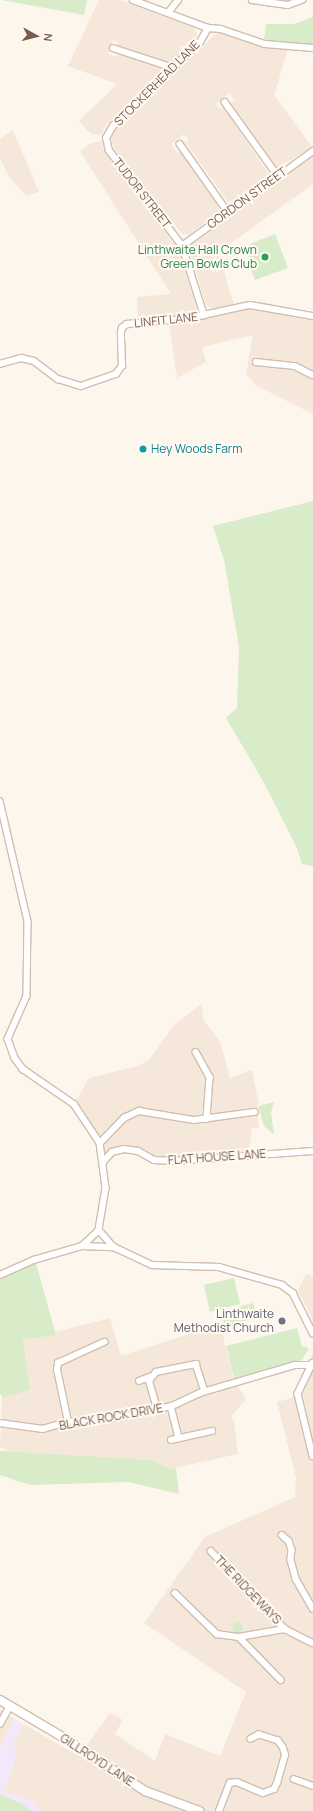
<!DOCTYPE html>
<html>
<head>
<meta charset="utf-8">
<style>
  body { margin:0 }
  #map { position:relative; width:313px; height:1811px; overflow:hidden; background:#fdf6ec; font-family:Manrope,sans-serif }
  div>[style] { position:absolute }
  .residential>* { inset:0; background:#f5e8da }
  .education>* { inset:0; background:#f3e8fa }
  .green>* { inset:0; background:#d8ecc9 }
  .round { border-radius:50% }
  .roads { filter:drop-shadow(1px 0 #d1beb0) drop-shadow(-1px 0 #d1beb0) drop-shadow(0 1px #d1beb0) drop-shadow(0 -1px #d1beb0) }
  .street>* { height:5.5px; margin:-2.75px; padding:0 2.75px; transform-origin:2.75px; border-radius:2.75px; background:#fff }
  .secondary>* { height:8px; margin:-4px; padding:0 4px; transform-origin:4px; border-radius:4px; background:#fff }
  .dots>* { width:11px; height:11px; translate:-50% -50%; box-sizing:border-box; border:2px solid #fffaf3; border-radius:50% }
  span { translate:-50% -50%; white-space:nowrap; text-align:center; line-height:1.15; -webkit-text-stroke:4px #fffaf3; paint-order:stroke }
  .street-label { font-size:12px; color:#7a5c4d }
  .leisure-label { font-size:12px; color:#27864d }
  .right { translate:-100% -50%; text-align:right }
  .culture-label { font-size:12px; color:#0d838f }
  .left { translate:0 -50%; text-align:left }
  .worship-label { font-size:12px; color:#5b616d }
  .north { position:absolute; left:16px; top:16px; width:40px; height:40px; -webkit-text-stroke:3px #fffaf3; paint-order:stroke; rotate:97deg; font-size:11px; font-weight:700; line-height:16px; text-align:center; color:#7a5c4d }
  .north::after { content:''; display:block; margin:auto; width:14px; height:18px; background:#7a5c4d; clip-path:polygon(50% 0,100% 100%,50% 72%,0 100%) }
</style>
</head>
<body>
<div id="map">
  <div class="residential">
    <div style="clip-path:polygon(99px 0,120px 0,194px 28px,197px 34px,196px 38px,172px 63px,118px 47px,118px 42px,113px 40px,108px 54px,117px 57px,119px 53px,165px 68px,107px 124px,101px 135px,91px 134px,79px 121px,117px 84px,68px 66px)"></div>
    <div style="clip-path:polygon(219px 31px,266px 46px,288px 50px,274px 95px,312px 147px,277px 168px,231px 103px,234px 100px,230px 93px,216px 104px,220px 109px,224px 108px,269px 175px,234px 201px,228px 202px,186px 143px,189px 140px,184px 134px,171px 144px,177px 153px,181px 151px,219px 208px,217px 213px,190px 234px,183px 235px,114px 149px,111px 137px,116px 129px)"></div>
    <div style="clip-path:polygon(13px 130px,39px 192px,27px 196px,11px 180px,0 159px,0 139px)"></div>
    <div style="clip-path:polygon(101px 141px,107px 156px,178px 249px,197px 309px,193px 315px,213px 310px,206px 305px,194px 265px,219px 254px,234px 306px,246px 302px,263px 302px,313px 313px,313px 414px,257px 386px,246px 374px,253px 335px,202px 347px,206px 362px,177px 378px,168px 317px,138px 320px,137px 297px,171px 294px,80px 151px,92px 143px)"></div>
    <div style="clip-path:polygon(313px 156px,313px 184px,210px 258px,193px 263px,190px 249px,193px 244px)"></div>
    <div style="clip-path:polygon(202px 1004px,203px 1020px,220px 1041px,230px 1078px,252px 1070px,259px 1104px,257px 1105px,259px 1128px,252px 1128px,249px 1152px,165px 1159px,153px 1156px,138px 1149px,116px 1147px,104px 1156px,75px 1102px,89px 1078px,138px 1066px,149px 1060px,175px 1024px)"></div>
    <div style="clip-path:polygon(306px 1274px,313px 1276px,313px 1320px,298px 1291px)"></div>
    <div style="clip-path:polygon(110px 1318px,121px 1356px,220px 1324px,233px 1377px,246px 1400px,231px 1416px,234px 1421px,238px 1454px,170px 1469px,151px 1460px,13px 1453px,0 1447px,2px 1398px,9px 1395px,28px 1374px,23px 1340px,55px 1335px,55px 1332px)"></div>
    <div style="clip-path:polygon(313px 1353px,313px 1811px,44px 1811px,5px 1792px,17px 1750px,12px 1747px,23px 1724px,79px 1756px,110px 1713px,123px 1720px,115px 1734px,155px 1761px,165px 1734px,220px 1756px,246px 1692px,144px 1623px,205px 1537px,295px 1497px,296px 1478px,277px 1402px,292px 1398px)"></div>
    <div style="clip-path:polygon(0 1709px,14px 1718px,0 1747px)"></div>
  </div>
  <div class="education">
    <div style="clip-path:polygon(14px 1718px,23px 1724px,12px 1747px,17px 1750px,5px 1792px,36px 1802px,35px 1807px,44px 1811px,0 1811px,0 1747px)"></div>
  </div>
  <div class="green">
    <div style="clip-path:polygon(1px 0,87px 0,84px 15px)"></div>
    <div style="clip-path:polygon(313px 17px,313px 45px,264px 42px,266px 24px,294px 24px)"></div>
    <div style="clip-path:polygon(275px 234px,288px 268px,255px 280px,243px 247px)"></div>
    <div style="clip-path:polygon(313px 501px,313px 866px,302px 864px,296px 846px,263px 781px,226px 718px,237px 708px,239px 647px,224px 560px,213px 526px)"></div>
    <div style="clip-path:polygon(274px 1102px,271px 1112px,274px 1135px,264px 1126px,258px 1106px)"></div>
    <div style="clip-path:polygon(36px 1263px,56px 1335px,23px 1340px,30px 1390px,2px 1398px,2px 1394px,0 1395px,0 1279px)"></div>
    <div style="clip-path:polygon(234px 1278px,240px 1304px,210px 1312px,204px 1285px)"></div>
    <div style="clip-path:polygon(253px 1303px,257px 1318px,225px 1327px,221px 1311px)"></div>
    <div style="clip-path:polygon(297px 1328px,302px 1346px,309px 1348px,302px 1360px,234px 1378px,226px 1346px)"></div>
    <div style="clip-path:polygon(0 1451px,151px 1460px,170px 1469px,176px 1468px,179px 1494px,128px 1482px,30px 1485px,0 1475px)"></div>
    <div class="round" style="left:231.5px;top:1621.5px;width:11px;height:11px"></div>
    <div style="clip-path:polygon(0 1794px,22px 1804px,31px 1811px,0 1811px)"></div>
  </div>
  <div class="roads">
    <div class="street">
      <div style="left:133px;top:0;width:80px;rotate:20.5deg"></div>
      <div style="left:208px;top:28px;width:13px;rotate:4deg"></div>
      <div style="left:221px;top:29px;width:46px;rotate:18.8deg"></div>
      <div style="left:265px;top:44px;width:48px;rotate:4.8deg"></div>
      <div style="left:252px;top:0;width:36px;rotate:8deg"></div>
      <div style="left:288px;top:5px;width:15px;rotate:-20deg"></div>
      <div style="left:168px;top:13px;width:16px;rotate:-52deg"></div>
      <div style="left:113px;top:48px;width:64px;rotate:18.2deg"></div>
      <div style="left:225px;top:102px;width:91px;rotate:54.4deg"></div>
      <div style="left:180px;top:144px;width:83px;rotate:54.8deg"></div>
      <div style="left:182px;top:246px;width:162px;rotate:-35.9deg"></div>
      <div style="left:204px;top:316px;width:73px;rotate:-107.4deg"></div>
      <div style="left:182px;top:246px;width:120px;rotate:-127.5deg"></div>
      <div style="left:109px;top:151px;width:13px;rotate:-103deg"></div>
      <div style="left:106px;top:138px;width:14px;rotate:-60deg"></div>
      <div style="left:113px;top:126px;width:121px;rotate:-44deg"></div>
      <div style="left:200px;top:42px;width:16px;rotate:-60deg"></div>
      <div style="left:256px;top:362px;width:39px;rotate:6deg"></div>
      <div style="left:295px;top:366px;width:20px;rotate:27deg"></div>
      <div style="left:0;top:364px;width:22px;rotate:-16deg"></div>
      <div style="left:21px;top:358px;width:13px;rotate:13deg"></div>
      <div style="left:34px;top:361px;width:30px;rotate:37deg"></div>
      <div style="left:58px;top:379px;width:24px;rotate:17deg"></div>
      <div style="left:81px;top:386px;width:37px;rotate:-19deg"></div>
      <div style="left:116px;top:374px;width:10px;rotate:-53deg"></div>
      <div style="left:122px;top:366px;width:33px;rotate:-92deg"></div>
      <div style="left:121px;top:333px;width:5px;rotate:-79deg"></div>
      <div style="left:122px;top:328px;width:6px;rotate:-39deg"></div>
      <div style="left:127px;top:324px;width:58px;rotate:-4.9deg"></div>
      <div style="left:185px;top:319px;width:66px;rotate:-12.2deg"></div>
      <div style="left:250px;top:305px;width:64px;rotate:9.9deg"></div>
      <div style="left:0;top:801px;width:123px;rotate:76.9deg"></div>
      <div style="left:28px;top:921px;width:75px;rotate:90.8deg"></div>
      <div style="left:27px;top:996px;width:47px;rotate:113.8deg"></div>
      <div style="left:8px;top:1039px;width:20px;rotate:70deg"></div>
      <div style="left:15px;top:1058px;width:14px;rotate:54deg"></div>
      <div style="left:23px;top:1069px;width:62px;rotate:34.5deg"></div>
      <div style="left:74px;top:1104px;width:47px;rotate:56.3deg"></div>
      <div style="left:100px;top:1143px;width:45px;rotate:82.4deg"></div>
      <div style="left:106px;top:1188px;width:43px;rotate:99.5deg"></div>
      <div style="left:196px;top:1052px;width:29px;rotate:61deg"></div>
      <div style="left:210px;top:1077px;width:42px;rotate:94.1deg"></div>
      <div style="left:100px;top:1143px;width:35px;rotate:-46deg"></div>
      <div style="left:124px;top:1118px;width:17px;rotate:-25deg"></div>
      <div style="left:139px;top:1111px;width:56px;rotate:9.3deg"></div>
      <div style="left:194px;top:1120px;width:61px;rotate:-7.6deg"></div>
      <div style="left:103px;top:1162px;width:13px;rotate:-48deg"></div>
      <div style="left:112px;top:1152px;width:12px;rotate:-14deg"></div>
      <div style="left:124px;top:1149px;width:14px;rotate:8deg"></div>
      <div style="left:138px;top:1151px;width:18px;rotate:29deg"></div>
      <div style="left:154px;top:1160px;width:20px;rotate:3deg"></div>
      <div style="left:174px;top:1161px;width:139px;rotate:-4.1deg"></div>
      <div style="left:82px;top:1246px;width:23px;rotate:-43deg"></div>
      <div style="left:99px;top:1230px;width:23px;rotate:49deg"></div>
      <div style="left:0;top:1275px;width:37px;rotate:-24deg"></div>
      <div style="left:34px;top:1260px;width:50px;rotate:-16.3deg"></div>
      <div style="left:82px;top:1246px;width:32px;rotate:2deg"></div>
      <div style="left:114px;top:1247px;width:42px;rotate:25.3deg"></div>
      <div style="left:152px;top:1265px;width:67px;rotate:1.7deg"></div>
      <div style="left:219px;top:1267px;width:66px;rotate:15.9deg"></div>
      <div style="left:282px;top:1285px;width:14px;rotate:36deg"></div>
      <div style="left:293px;top:1293px;width:45px;rotate:63.4deg"></div>
      <div style="left:313px;top:1363px;width:34px;rotate:116deg"></div>
      <div style="left:298px;top:1394px;width:64px;rotate:76.4deg"></div>
      <div style="left:139px;top:1381px;width:11px;rotate:-22deg"></div>
      <div style="left:171px;top:1406px;width:33px;rotate:76deg"></div>
      <div style="left:157px;top:1409px;width:29px;rotate:-106deg"></div>
      <div style="left:149px;top:1381px;width:11px;rotate:-52deg"></div>
      <div style="left:156px;top:1372px;width:41px;rotate:-11.3deg"></div>
      <div style="left:196px;top:1364px;width:28px;rotate:72deg"></div>
      <div style="left:68px;top:1422px;width:53px;rotate:-101.9deg"></div>
      <div style="left:57px;top:1370px;width:7px;rotate:-82deg"></div>
      <div style="left:58px;top:1363px;width:51px;rotate:-24.5deg"></div>
      <div style="left:0;top:1423px;width:43px;rotate:7.9deg"></div>
      <div style="left:43px;top:1429px;width:26px;rotate:-16deg"></div>
      <div style="left:68px;top:1422px;width:54px;rotate:-5.3deg"></div>
      <div style="left:122px;top:1417px;width:51px;rotate:-12.4deg"></div>
      <div style="left:172px;top:1406px;width:31px;rotate:-25deg"></div>
      <div style="left:200px;top:1393px;width:99px;rotate:-16.4deg"></div>
      <div style="left:295px;top:1365px;width:17px"></div>
      <div style="left:171px;top:1440px;width:42px;rotate:-12.4deg"></div>
      <div style="left:282px;top:1535px;width:9px;rotate:41deg"></div>
      <div style="left:289px;top:1541px;width:9px;rotate:72deg"></div>
      <div style="left:292px;top:1550px;width:10px;rotate:96deg"></div>
      <div style="left:291px;top:1560px;width:20px;rotate:75deg"></div>
      <div style="left:296px;top:1579px;width:34px;rotate:60deg"></div>
      <div style="left:211px;top:1551px;width:108px;rotate:46.5deg"></div>
      <div style="left:285px;top:1629px;width:31px;rotate:27deg"></div>
      <div style="left:175px;top:1593px;width:59px;rotate:44.3deg"></div>
      <div style="left:217px;top:1634px;width:22px;rotate:8deg"></div>
      <div style="left:239px;top:1637px;width:47px;rotate:-9.9deg"></div>
      <div style="left:239px;top:1637px;width:60px;rotate:45.7deg"></div>
      <div style="left:0;top:1724px;width:21px;rotate:-61deg"></div>
      <div style="left:294px;top:1779px;width:20px;rotate:20deg"></div>
      <div style="left:219px;top:1811px;width:30px;rotate:-69deg"></div>
      <div style="left:230px;top:1783px;width:7px;rotate:-8deg"></div>
      <div style="left:237px;top:1782px;width:28px;rotate:23deg"></div>
      <div style="left:263px;top:1793px;width:12px;rotate:-20deg"></div>
      <div style="left:274px;top:1789px;width:7px;rotate:-63deg"></div>
      <div style="left:277px;top:1783px;width:29px;rotate:-74deg"></div>
      <div style="left:285px;top:1755px;width:7px;rotate:-106deg"></div>
      <div style="left:283px;top:1748px;width:9px;rotate:-126deg"></div>
      <div style="left:278px;top:1741px;width:20px;rotate:-162deg"></div>
      <div style="left:259px;top:1735px;width:9px;rotate:153deg"></div>
    </div>
    <div class="secondary">
      <div style="left:0;top:1700px;width:82px;rotate:30.6deg"></div>
      <div style="left:71px;top:1742px;width:89px;rotate:33.5deg"></div>
      <div style="left:145px;top:1791px;width:58px;rotate:20.3deg"></div>
    </div>
  </div>
  <div class="dots">
    <div style="left:265px;top:257px;background:#2e9e5b"></div>
    <div style="left:143px;top:449px;background:#0f9aa8"></div>
    <div style="left:282px;top:1321px;background:#6b7280"></div>
  </div>
  <div class="street-label">
    <span style="left:157px;top:83px;rotate:-45deg">STOCKERHEAD LANE</span>
    <span style="left:142px;top:193px;rotate:52deg">TUDOR STREET</span>
    <span style="left:247px;top:198px;rotate:-36deg">GORDON STREET</span>
    <span style="left:166px;top:320px;rotate:-6deg">LINFIT LANE</span>
    <span style="left:217px;top:1157px;rotate:-4deg">FLAT HOUSE LANE</span>
    <span style="left:111px;top:1417px;rotate:-10deg">BLACK ROCK DRIVE</span>
    <span style="left:248px;top:1590px;rotate:46deg">THE RIDGEWAYS</span>
    <span style="left:97px;top:1760px;rotate:33deg">GILLROYD LANE</span>
  </div>
  <div class="leisure-label">
    <span class="right" style="left:257px;top:257px">Linthwaite Hall Crown<br>Green Bowls Club</span>
  </div>
  <div class="culture-label">
    <span class="left" style="left:151px;top:449px">Hey Woods Farm</span>
  </div>
  <div class="worship-label">
    <span class="right" style="left:274px;top:1321px">Linthwaite<br>Methodist Church</span>
  </div>
  <div class="north">N</div>
</div>
</body>
</html>
